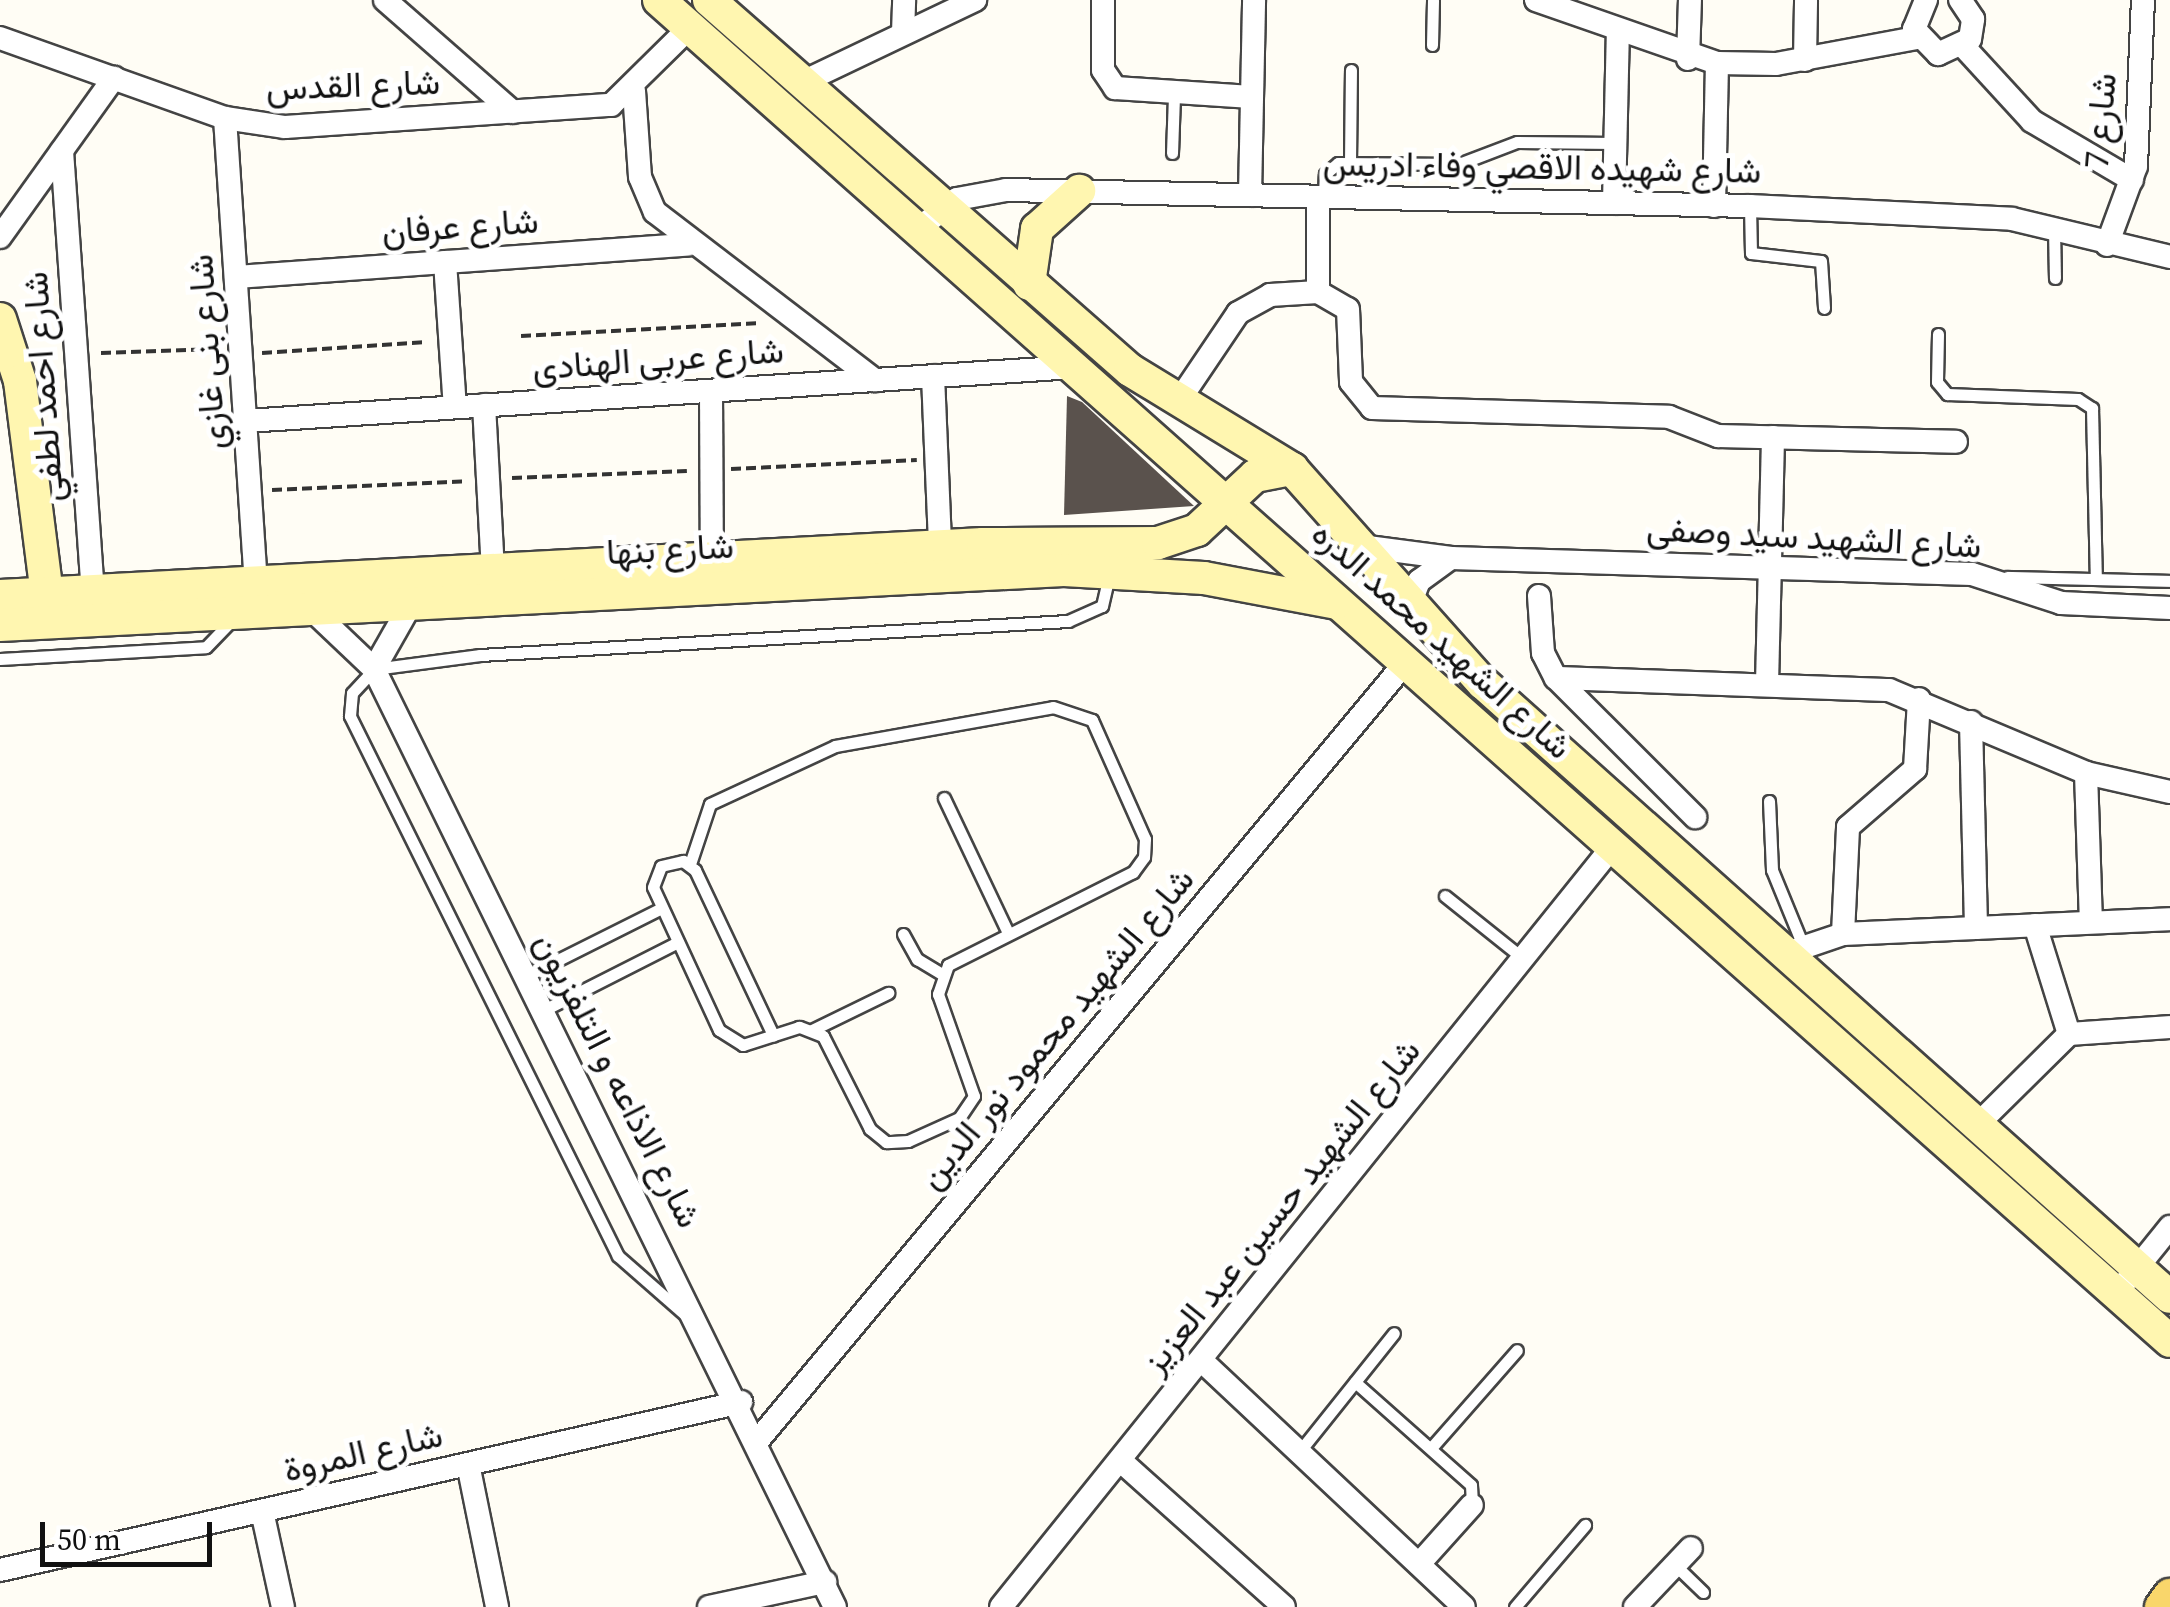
<!DOCTYPE html>
<html>
<head>
<meta charset="utf-8">
<style>
  body { margin:0 }
  #map { position:relative; width:2170px; height:1607px; overflow:hidden; background:#fffdf5; font-family:"Source Serif 4",Vazirmatn,serif }
  div>[style] { position:absolute }
  .building>* { inset:0; background:#5a524d }
  .path>* { height:4px; margin-top:-2px; transform-origin:0; background:repeating-linear-gradient(90deg,#333 0 10px,transparent 0 15px) }
  .roads { filter:drop-shadow(2px 0 #444) drop-shadow(-2px 0 #444) drop-shadow(0 2px #444) drop-shadow(0 -2px #444) }
  .lane>* { height:11px; margin:-5.5px; padding:0 5.5px; transform-origin:5.5px; border-radius:5.5px; background:#fff }
  .street>* { height:22px; margin:-11px; padding:0 11px; transform-origin:11px; border-radius:11px; background:#fff }
  .secondary>* { height:32px; margin:-16px; padding:0 16px; transform-origin:16px; border-radius:16px; background:#fff6b0 }
  .primary>* { height:35px; margin:-17.5px; padding:0 17.5px; transform-origin:17.5px; border-radius:17.5px; background:#f9d66b }
  span { translate:-50% -50%; white-space:nowrap; text-align:center; line-height:1.15; -webkit-text-stroke:10px #fff; paint-order:stroke }
  .street-label { font-size:35px; color:#111 }
  .scale { position:absolute; left:40px; top:1522px; width:172px; height:45px; box-sizing:border-box; border:5px solid #111; border-top:0; padding-left:12px; font-size:30px; line-height:35px; white-space:nowrap; color:#111; -webkit-text-stroke:8px #fff; paint-order:stroke }
</style>
</head>
<body>
<div id="map">
  <div class="building">
    <div style="clip-path:polygon(1067px 396px,1082px 402px,1194px 506px,1064px 515px)"></div>
  </div>
  <div class="path">
    <div style="left:521px;top:336px;width:240px;rotate:-3.1deg"></div>
    <div style="left:101px;top:353px;width:115px;rotate:-2deg"></div>
    <div style="left:262px;top:353px;width:165px;rotate:-3.8deg"></div>
    <div style="left:731px;top:469px;width:186px;rotate:-2.8deg"></div>
    <div style="left:512px;top:478px;width:175px;rotate:-2.3deg"></div>
    <div style="left:272px;top:490px;width:195px;rotate:-2.6deg"></div>
  </div>
  <div class="roads">
    <div class="lane">
      <div style="left:1432px;top:45px;width:45px;rotate:-88.7deg"></div>
      <div style="left:1172px;top:153px;width:57px;rotate:-88deg"></div>
      <div style="left:1350px;top:163px;width:93px;rotate:-89.4deg"></div>
      <div style="left:1324px;top:197px;width:23px;rotate:-88deg"></div>
      <div style="left:1325px;top:174px;width:17px;rotate:-40deg"></div>
      <div style="left:1338px;top:163px;width:121px;rotate:0.5deg"></div>
      <div style="left:1459px;top:164px;width:62px;rotate:-20.8deg"></div>
      <div style="left:1517px;top:142px;width:98px;rotate:0.6deg"></div>
      <div style="left:1750px;top:206px;width:47px;rotate:88.8deg"></div>
      <div style="left:1751px;top:253px;width:70px;rotate:6.5deg"></div>
      <div style="left:1821px;top:261px;width:47px;rotate:86.3deg"></div>
      <div style="left:2054px;top:228px;width:50px;rotate:88.9deg"></div>
      <div style="left:1938px;top:334px;width:48px;rotate:91.2deg"></div>
      <div style="left:1937px;top:382px;width:16px;rotate:50deg"></div>
      <div style="left:1947px;top:394px;width:131px;rotate:2.2deg"></div>
      <div style="left:2078px;top:399px;width:17px;rotate:33deg"></div>
      <div style="left:2092px;top:408px;width:171px;rotate:88.7deg"></div>
      <div style="left:2007px;top:577px;width:163px;rotate:1.4deg"></div>
      <div style="left:0;top:659px;width:206px;rotate:-3.3deg"></div>
      <div style="left:206px;top:647px;width:42px;rotate:-46deg"></div>
      <div style="left:944px;top:798px;width:149px;rotate:64.6deg"></div>
      <div style="left:1769px;top:801px;width:69px;rotate:87.5deg"></div>
      <div style="left:1772px;top:870px;width:79px;rotate:67.7deg"></div>
      <div style="left:690px;top:864px;width:63px;rotate:-71.6deg"></div>
      <div style="left:710px;top:804px;width:138px;rotate:-24.9deg"></div>
      <div style="left:835px;top:746px;width:221px;rotate:-10.1deg"></div>
      <div style="left:1053px;top:707px;width:41px;rotate:18.4deg"></div>
      <div style="left:1092px;top:720px;width:130px;rotate:66deg"></div>
      <div style="left:1145px;top:839px;width:18px;rotate:93deg"></div>
      <div style="left:1144px;top:857px;width:19px;rotate:126deg"></div>
      <div style="left:1133px;top:872px;width:207px;rotate:153.3deg"></div>
      <div style="left:948px;top:965px;width:31px;rotate:109deg"></div>
      <div style="left:938px;top:994px;width:108px;rotate:70.6deg"></div>
      <div style="left:974px;top:1096px;width:27px;rotate:124deg"></div>
      <div style="left:959px;top:1118px;width:56px;rotate:155.7deg"></div>
      <div style="left:908px;top:1141px;width:22px;rotate:177deg"></div>
      <div style="left:886px;top:1142px;width:21px;rotate:-141deg"></div>
      <div style="left:870px;top:1129px;width:104px;rotate:-116.8deg"></div>
      <div style="left:823px;top:1036px;width:26px;rotate:-159deg"></div>
      <div style="left:799px;top:1027px;width:59px;rotate:162.2deg"></div>
      <div style="left:743px;top:1045px;width:28px;rotate:-148deg"></div>
      <div style="left:719px;top:1030px;width:157px;rotate:-114.8deg"></div>
      <div style="left:653px;top:887px;width:22px;rotate:-69deg"></div>
      <div style="left:661px;top:866px;width:23px;rotate:-13deg"></div>
      <div style="left:683px;top:861px;width:15px;rotate:37deg"></div>
      <div style="left:695px;top:870px;width:183px;rotate:64.7deg"></div>
      <div style="left:1445px;top:896px;width:101px;rotate:38.6deg"></div>
      <div style="left:903px;top:934px;width:29px;rotate:61deg"></div>
      <div style="left:917px;top:959px;width:29px;rotate:31deg"></div>
      <div style="left:526px;top:976px;width:152px;rotate:-26.6deg"></div>
      <div style="left:544px;top:1010px;width:150px;rotate:-26.9deg"></div>
      <div style="left:812px;top:1030px;width:85px;rotate:-26deg"></div>
      <div style="left:690px;top:1319px;width:96px;rotate:-138.8deg"></div>
      <div style="left:618px;top:1256px;width:603px;rotate:-116.4deg"></div>
      <div style="left:350px;top:716px;width:23px;rotate:-85deg"></div>
      <div style="left:352px;top:693px;width:33px;rotate:-47deg"></div>
      <div style="left:374px;top:669px;width:107px;rotate:-7.5deg"></div>
      <div style="left:480px;top:655px;width:589px;rotate:-3.31deg"></div>
      <div style="left:1068px;top:621px;width:37px;rotate:-24deg"></div>
      <div style="left:1102px;top:606px;width:32px;rotate:-77deg"></div>
      <div style="left:1355px;top:1382px;width:155px;rotate:41.6deg"></div>
      <div style="left:1471px;top:1485px;width:20px;rotate:87deg"></div>
      <div style="left:1431px;top:1448px;width:130px;rotate:-48.7deg"></div>
      <div style="left:1299px;top:1452px;width:152px;rotate:-51.4deg"></div>
      <div style="left:1675px;top:1565px;width:39px;rotate:44deg"></div>
      <div style="left:1515px;top:1607px;width:108px;rotate:-49.5deg"></div>
    </div>
    <div class="street">
      <div style="left:385px;top:0;width:170px;rotate:41.2deg"></div>
      <div style="left:1103px;top:0;width:70px;rotate:90deg"></div>
      <div style="left:1103px;top:70px;width:22px;rotate:56deg"></div>
      <div style="left:1115px;top:88px;width:137px;rotate:3.8deg"></div>
      <div style="left:1536px;top:0;width:192px;rotate:19.2deg"></div>
      <div style="left:1717px;top:63px;width:59px;rotate:1deg"></div>
      <div style="left:1776px;top:64px;width:142px;rotate:-10.5deg"></div>
      <div style="left:1926px;top:0;width:31px;rotate:112deg"></div>
      <div style="left:1914px;top:29px;width:35px;rotate:46deg"></div>
      <div style="left:1938px;top:54px;width:35px;rotate:-25deg"></div>
      <div style="left:1970px;top:39px;width:20px;rotate:-81deg"></div>
      <div style="left:1973px;top:19px;width:23px;rotate:-124deg"></div>
      <div style="left:903px;top:33px;width:33px;rotate:-88deg"></div>
      <div style="left:0;top:38px;width:239px;rotate:19.6deg"></div>
      <div style="left:225px;top:118px;width:61px;rotate:8.5deg"></div>
      <div style="left:285px;top:127px;width:327px;rotate:-3.9deg"></div>
      <div style="left:611px;top:105px;width:111px;rotate:-44.6deg"></div>
      <div style="left:1964px;top:47px;width:100px;rotate:47.4deg"></div>
      <div style="left:2032px;top:121px;width:116px;rotate:30.5deg"></div>
      <div style="left:1688px;top:59px;width:59px;rotate:-88.1deg"></div>
      <div style="left:1805px;top:60px;width:60px;rotate:-89deg"></div>
      <div style="left:803px;top:82px;width:191px;rotate:-25.5deg"></div>
      <div style="left:634px;top:91px;width:86px;rotate:86deg"></div>
      <div style="left:640px;top:177px;width:38px;rotate:67deg"></div>
      <div style="left:655px;top:212px;width:277px;rotate:37.4deg"></div>
      <div style="left:225px;top:118px;width:465px;rotate:86.2deg"></div>
      <div style="left:62px;top:151px;width:456px;rotate:86deg"></div>
      <div style="left:1250px;top:195px;width:195px;rotate:-88.8deg"></div>
      <div style="left:1318px;top:197px;width:95px;rotate:90deg"></div>
      <div style="left:1614px;top:203px;width:172px;rotate:-88.7deg"></div>
      <div style="left:1714px;top:206px;width:143px;rotate:-88.8deg"></div>
      <div style="left:919px;top:228px;width:48px;rotate:-37.3deg"></div>
      <div style="left:957px;top:199px;width:50px;rotate:-10.4deg"></div>
      <div style="left:1006px;top:190px;width:744px;rotate:1.23deg"></div>
      <div style="left:1750px;top:206px;width:262px;rotate:2.8deg"></div>
      <div style="left:2012px;top:219px;width:163px;rotate:13.5deg"></div>
      <div style="left:0;top:237px;width:196px;rotate:-54.4deg"></div>
      <div style="left:2107px;top:245px;width:84px;rotate:-69.8deg"></div>
      <div style="left:2136px;top:166px;width:166px;rotate:-87.6deg"></div>
      <div style="left:445px;top:262px;width:145px;rotate:86.1deg"></div>
      <div style="left:237px;top:277px;width:452px;rotate:-4.1deg"></div>
      <div style="left:933px;top:376px;width:170px;rotate:87.6deg"></div>
      <div style="left:711px;top:391px;width:167px;rotate:89.7deg"></div>
      <div style="left:1178px;top:402px;width:107px;rotate:-56deg"></div>
      <div style="left:1238px;top:313px;width:37px;rotate:-29deg"></div>
      <div style="left:1270px;top:295px;width:48px;rotate:-3.6deg"></div>
      <div style="left:1318px;top:292px;width:34px;rotate:30deg"></div>
      <div style="left:1348px;top:309px;width:73px;rotate:87.6deg"></div>
      <div style="left:1351px;top:382px;width:33px;rotate:51deg"></div>
      <div style="left:1372px;top:408px;width:297px;rotate:1.7deg"></div>
      <div style="left:1669px;top:417px;width:53px;rotate:21.2deg"></div>
      <div style="left:1718px;top:436px;width:238px;rotate:1.4deg"></div>
      <div style="left:484px;top:405px;width:164px;rotate:86.9deg"></div>
      <div style="left:246px;top:421px;width:830px;rotate:-3.73deg"></div>
      <div style="left:1360px;top:546px;width:92px;rotate:7.5deg"></div>
      <div style="left:1451px;top:558px;width:521px;rotate:1.76deg"></div>
      <div style="left:1972px;top:574px;width:94px;rotate:18deg"></div>
      <div style="left:2061px;top:603px;width:109px;rotate:2.6deg"></div>
      <div style="left:1539px;top:596px;width:57px;rotate:86deg"></div>
      <div style="left:1543px;top:653px;width:28px;rotate:63deg"></div>
      <div style="left:1556px;top:678px;width:197px;rotate:45deg"></div>
      <div style="left:309px;top:607px;width:90px;rotate:43.6deg"></div>
      <div style="left:374px;top:669px;width:1045px;rotate:63.83deg"></div>
      <div style="left:1409px;top:607px;width:28px;rotate:-69deg"></div>
      <div style="left:1419px;top:581px;width:39px;rotate:-36deg"></div>
      <div style="left:374px;top:669px;width:77px;rotate:-60.4deg"></div>
      <div style="left:1556px;top:678px;width:333px;rotate:2.1deg"></div>
      <div style="left:1889px;top:690px;width:214px;rotate:22.8deg"></div>
      <div style="left:2086px;top:773px;width:86px;rotate:12.7deg"></div>
      <div style="left:1767px;top:684px;width:247px;rotate:-88.6deg"></div>
      <div style="left:1971px;top:722px;width:206px;rotate:88.6deg"></div>
      <div style="left:2086px;top:773px;width:149px;rotate:88.1deg"></div>
      <div style="left:2035px;top:925px;width:114px;rotate:72.7deg"></div>
      <div style="left:1843px;top:934px;width:107px;rotate:-87.3deg"></div>
      <div style="left:1848px;top:827px;width:89px;rotate:-40.9deg"></div>
      <div style="left:1915px;top:769px;width:70px;rotate:-86.7deg"></div>
      <div style="left:1784px;top:954px;width:62px;rotate:-18.7deg"></div>
      <div style="left:1843px;top:934px;width:327px;rotate:-2.6deg"></div>
      <div style="left:1976px;top:1126px;width:131px;rotate:-44.7deg"></div>
      <div style="left:2069px;top:1034px;width:101px;rotate:-4deg"></div>
      <div style="left:2128px;top:1279px;width:67px;rotate:-51.1deg"></div>
      <div style="left:1202px;top:1361px;width:359px;rotate:43.2deg"></div>
      <div style="left:759px;top:1439px;width:1011px;rotate:-50.22deg"></div>
      <div style="left:1122px;top:1462px;width:217px;rotate:41.8deg"></div>
      <div style="left:468px;top:1464px;width:146px;rotate:78.5deg"></div>
      <div style="left:262px;top:1511px;width:98px;rotate:77.7deg"></div>
      <div style="left:1419px;top:1564px;width:79px;rotate:-48.1deg"></div>
      <div style="left:0;top:1570px;width:760px;rotate:-12.77deg"></div>
      <div style="left:709px;top:1607px;width:119px;rotate:-12.2deg"></div>
      <div style="left:1001px;top:1607px;width:977px;rotate:-51.19deg"></div>
      <div style="left:1635px;top:1607px;width:81px;rotate:-46.5deg"></div>
    </div>
    <div class="secondary">
      <div style="left:659px;top:0;width:2020px;rotate:41.59deg"></div>
      <div style="left:709px;top:0;width:560px;rotate:41.31deg"></div>
      <div style="left:1130px;top:370px;width:190px;rotate:31.4deg"></div>
      <div style="left:1292px;top:469px;width:287px;rotate:48.3deg"></div>
      <div style="left:1483px;top:683px;width:921px;rotate:41.79deg"></div>
      <div style="left:1029px;top:284px;width:56px;rotate:-81.7deg"></div>
      <div style="left:1037px;top:229px;width:57px;rotate:-42.1deg"></div>
      <div style="left:0;top:319px;width:65px;rotate:72.1deg"></div>
      <div style="left:20px;top:381px;width:233px;rotate:82.8deg"></div>
      <div style="left:0;top:596px;width:984px;rotate:-3.03deg"></div>
      <div style="left:983px;top:544px;width:175px;rotate:-0.3deg"></div>
      <div style="left:1158px;top:543px;width:41px;rotate:-18.4deg"></div>
      <div style="left:1197px;top:530px;width:79px;rotate:-43deg"></div>
      <div style="left:1255px;top:476px;width:38px;rotate:-11deg"></div>
      <div style="left:0;top:625px;width:1065px;rotate:-2.96deg"></div>
      <div style="left:1064px;top:570px;width:140px;rotate:3.3deg"></div>
      <div style="left:1204px;top:578px;width:134px;rotate:10.7deg"></div>
    </div>
    <div class="primary">
      <div style="left:2162px;top:1607px;width:14px;rotate:-54deg"></div>
    </div>
  </div>
  <div class="street-label">
    <span style="left:353px;top:85px;rotate:-2deg">شارع القدس</span>
    <span style="left:2100px;top:121px;rotate:-85deg">شارع 7</span>
    <span style="left:1542px;top:167px;rotate:1deg">شارع شهيده الاقصي وفاء ادريس</span>
    <span style="left:460px;top:226px;rotate:-4deg">شارع عرفان</span>
    <span style="left:207px;top:352px;rotate:-94deg">شارع بنى غازي</span>
    <span style="left:658px;top:359px;rotate:-4deg">شارع عربى الهنادى</span>
    <span style="left:43px;top:387px;rotate:-94deg">شارع احمد لطفي</span>
    <span style="left:1814px;top:537px;rotate:3deg">شارع الشهيد سيد وصفى</span>
    <span style="left:670px;top:549px;rotate:-3deg">شارع بنها</span>
    <span style="left:1442px;top:640px;rotate:42deg">شارع الشهيد محمد الدره</span>
    <span style="left:1056px;top:1028px;rotate:-50deg">شارع الشهيد محمود نور الدين</span>
    <span style="left:618px;top:1080px;rotate:63deg">شارع الاذاعه و التلفزيون</span>
    <span style="left:1281px;top:1206px;rotate:-51deg">شارع الشهيد حسين عبد العزيز</span>
    <span style="left:363px;top:1452px;rotate:-13deg">شارع المروة</span>
  </div>
  <div class="scale">50 m</div>
</div>
</body>
</html>
